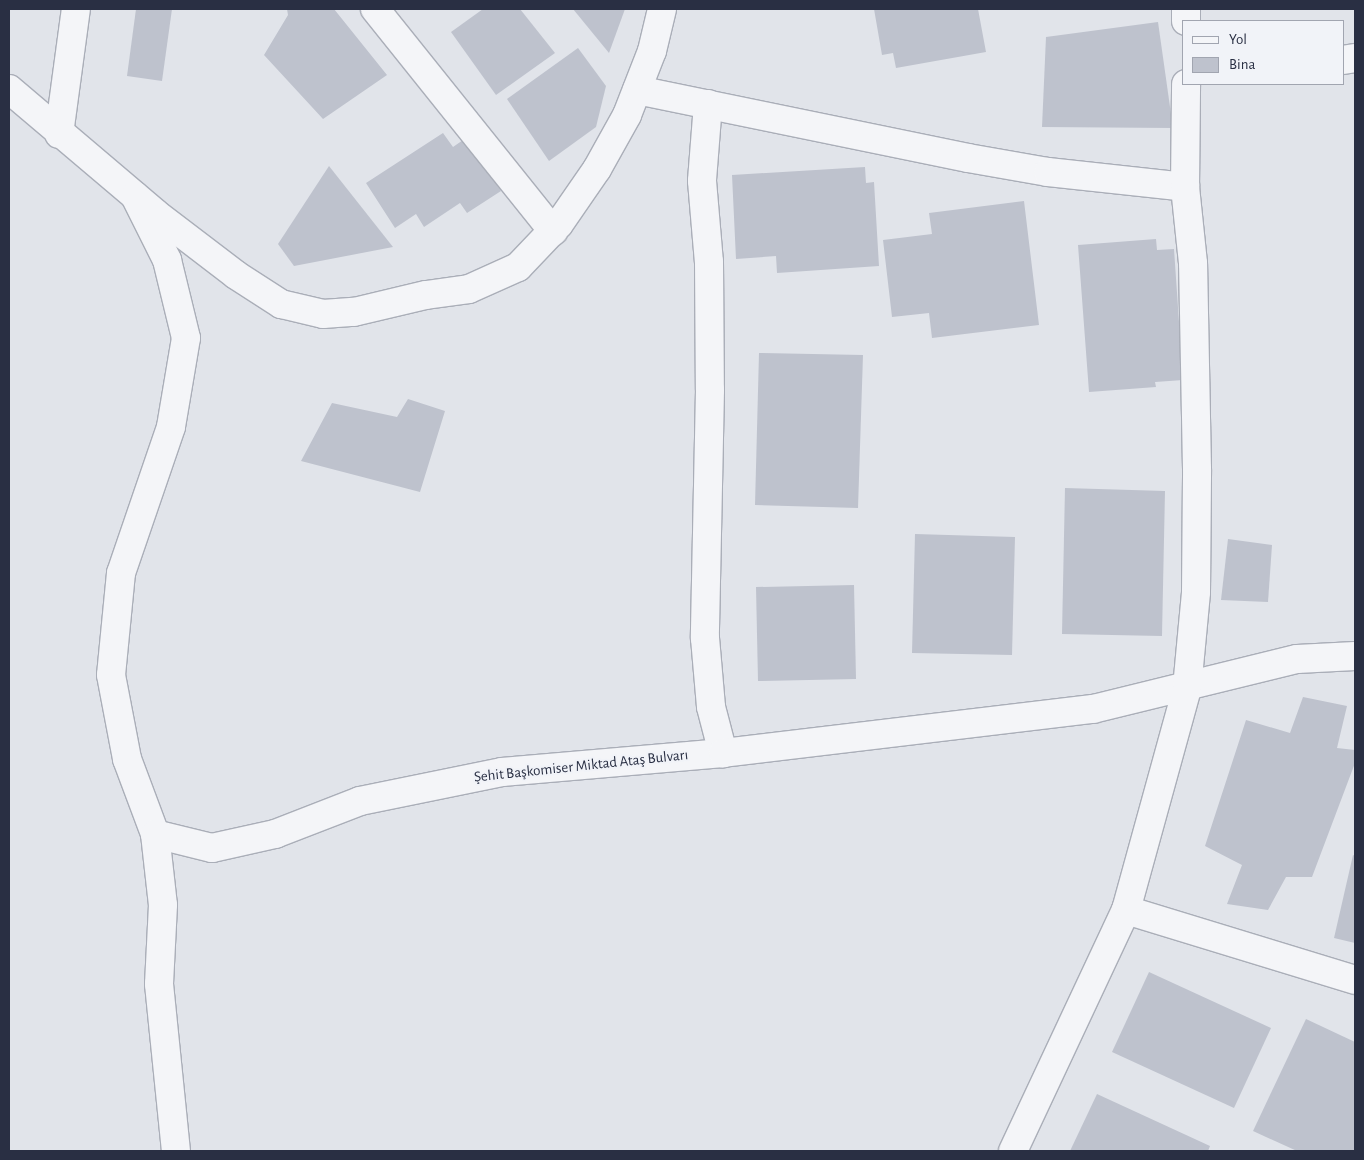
<!DOCTYPE html>
<html>
<head>
<meta charset="utf-8">
<style>
  body { margin:0 }
  #map { position:relative; width:1364px; height:1160px; overflow:hidden; background:#e1e4ea; font-family:"Alegreya Sans",sans-serif }
  div>[style] { position:absolute }
  .building>* { inset:0; background:#bec2cd }
  .roads { filter:drop-shadow(1px 0 #aaaeb8) drop-shadow(-1px 0 #aaaeb8) drop-shadow(0 1px #aaaeb8) drop-shadow(0 -1px #aaaeb8) }
  .street>* { height:28px; margin:-14px; padding:0 14px; transform-origin:14px; border-radius:14px; background:#f4f5f8 }
  span { translate:-50% -50%; white-space:nowrap; text-align:center; line-height:1.15; -webkit-text-stroke:4px #f1f3f8; paint-order:stroke }
  .street-label { font-size:15px; color:#292f43 }
  .frame { position:absolute; inset:0; border:10px solid #292f43; pointer-events:none }
  .legend { position:absolute; left:1182px; top:20px; width:162px; height:65px; box-sizing:border-box; background:#f1f3f8; border:1px solid #a1a5b0; margin:0; padding:6px 9px; list-style:none; font-size:15px; color:#292f43 }
  .legend li { display:flex; align-items:center; gap:10px; height:25px }
  .legend b { width:25px; border:1px solid #a1a5b0 }
</style>
</head>
<body>
<div id="map">
  <div class="building">
    <div style="clip-path:polygon(136px 9px,172px 9px,162px 81px,127px 76px)"></div>
    <div style="clip-path:polygon(287px 9px,334px 9px,387px 75px,323px 119px,264px 55px,288px 15px)"></div>
    <div style="clip-path:polygon(483px 9px,520px 9px,555px 53px,496px 95px,451px 32px)"></div>
    <div style="clip-path:polygon(573px 9px,625px 9px,609px 53px)"></div>
    <div style="clip-path:polygon(874px 9px,978px 9px,986px 52px,896px 68px,893px 53px,882px 55px)"></div>
    <div style="clip-path:polygon(1158px 22px,1173px 128px,1042px 127px,1046px 37px)"></div>
    <div style="clip-path:polygon(578px 48px,606px 86px,596px 127px,549px 161px,507px 99px)"></div>
    <div style="clip-path:polygon(443px 133px,453px 147px,466px 138px,501px 191px,467px 213px,460px 203px,424px 227px,416px 214px,395px 228px,366px 183px)"></div>
    <div style="clip-path:polygon(329px 166px,393px 247px,294px 266px,278px 244px)"></div>
    <div style="clip-path:polygon(865px 167px,866px 183px,874px 182px,879px 266px,777px 273px,776px 256px,736px 259px,732px 175px)"></div>
    <div style="clip-path:polygon(1024px 201px,1039px 325px,932px 338px,929px 313px,892px 317px,883px 240px,932px 234px,929px 213px)"></div>
    <div style="clip-path:polygon(1156px 239px,1157px 250px,1174px 249px,1183px 380px,1155px 382px,1156px 387px,1089px 392px,1078px 245px)"></div>
    <div style="clip-path:polygon(759px 353px,863px 355px,858px 508px,755px 505px)"></div>
    <div style="clip-path:polygon(408px 399px,445px 411px,420px 492px,301px 461px,332px 403px,397px 417px)"></div>
    <div style="clip-path:polygon(1065px 488px,1165px 491px,1162px 636px,1062px 634px)"></div>
    <div style="clip-path:polygon(915px 534px,1015px 537px,1012px 655px,912px 653px)"></div>
    <div style="clip-path:polygon(1228px 539px,1272px 545px,1268px 602px,1221px 600px)"></div>
    <div style="clip-path:polygon(854px 585px,856px 679px,758px 681px,756px 587px)"></div>
    <div style="clip-path:polygon(1303px 697px,1347px 706px,1337px 748px,1355px 750px,1355px 763px,1312px 877px,1286px 877px,1268px 910px,1227px 904px,1242px 865px,1205px 846px,1246px 720px,1290px 733px)"></div>
    <div style="clip-path:polygon(1353px 855px,1355px 856px,1355px 943px,1334px 938px)"></div>
    <div style="clip-path:polygon(1149px 972px,1271px 1028px,1234px 1108px,1112px 1052px)"></div>
    <div style="clip-path:polygon(1306px 1019px,1355px 1042px,1355px 1151px,1297px 1151px,1253px 1131px)"></div>
    <div style="clip-path:polygon(1097px 1094px,1210px 1146px,1208px 1151px,1070px 1151px)"></div>
  </div>
  <div class="roads">
    <div class="street">
      <div style="left:375px;top:9px;width:285px;rotate:51.3deg"></div>
      <div style="left:1186px;top:9px;width:12px;rotate:90deg"></div>
      <div style="left:1343px;top:60px;width:12px;rotate:-9deg"></div>
      <div style="left:9px;top:89px;width:192px;rotate:40.3deg"></div>
      <div style="left:155px;top:213px;width:102px;rotate:37.4deg"></div>
      <div style="left:236px;top:275px;width:54px;rotate:32.8deg"></div>
      <div style="left:281px;top:304px;width:43px;rotate:13.4deg"></div>
      <div style="left:323px;top:314px;width:31px;rotate:-4deg"></div>
      <div style="left:354px;top:312px;width:74px;rotate:-13.3deg"></div>
      <div style="left:426px;top:295px;width:43px;rotate:-7.9deg"></div>
      <div style="left:469px;top:289px;width:54px;rotate:-24.2deg"></div>
      <div style="left:518px;top:267px;width:59px;rotate:-46.4deg"></div>
      <div style="left:559px;top:224px;width:67px;rotate:-55.4deg"></div>
      <div style="left:597px;top:169px;width:62px;rotate:-60.9deg"></div>
      <div style="left:627px;top:115px;width:69px;rotate:-68.7deg"></div>
      <div style="left:652px;top:51px;width:43px;rotate:-76.6deg"></div>
      <div style="left:637px;top:90px;width:338px;rotate:11.6deg"></div>
      <div style="left:968px;top:158px;width:81px;rotate:9.9deg"></div>
      <div style="left:1048px;top:172px;width:138px;rotate:6.2deg"></div>
      <div style="left:708px;top:104px;width:77px;rotate:94.5deg"></div>
      <div style="left:702px;top:181px;width:81px;rotate:85.1deg"></div>
      <div style="left:709px;top:262px;width:128px;rotate:89.6deg"></div>
      <div style="left:710px;top:390px;width:248px;rotate:91.2deg"></div>
      <div style="left:705px;top:638px;width:69px;rotate:85deg"></div>
      <div style="left:711px;top:707px;width:48px;rotate:75.4deg"></div>
      <div style="left:59px;top:134px;width:126px;rotate:-82.3deg"></div>
      <div style="left:135px;top:196px;width:72px;rotate:63.4deg"></div>
      <div style="left:167px;top:260px;width:80px;rotate:76.3deg"></div>
      <div style="left:186px;top:338px;width:90px;rotate:99.6deg"></div>
      <div style="left:171px;top:427px;width:154px;rotate:108.9deg"></div>
      <div style="left:121px;top:573px;width:102px;rotate:95.6deg"></div>
      <div style="left:111px;top:675px;width:86px;rotate:79.2deg"></div>
      <div style="left:127px;top:759px;width:80px;rotate:69.5deg"></div>
      <div style="left:155px;top:834px;width:59px;rotate:13.8deg"></div>
      <div style="left:212px;top:848px;width:65px;rotate:-12.5deg"></div>
      <div style="left:275px;top:834px;width:91px;rotate:-21.2deg"></div>
      <div style="left:360px;top:801px;width:145px;rotate:-11.5deg"></div>
      <div style="left:502px;top:772px;width:222px;rotate:-4.9deg"></div>
      <div style="left:723px;top:753px;width:373px;rotate:-6.8deg"></div>
      <div style="left:1093px;top:709px;width:210px;rotate:-13.8deg"></div>
      <div style="left:1297px;top:659px;width:58px;rotate:-3deg"></div>
      <div style="left:155px;top:834px;width:71px;rotate:83.6deg"></div>
      <div style="left:163px;top:905px;width:79px;rotate:92.9deg"></div>
      <div style="left:159px;top:984px;width:168px;rotate:84.2deg"></div>
      <div style="left:1126px;top:910px;width:239px;rotate:17deg"></div>
      <div style="left:1013px;top:1151px;width:266px;rotate:-64.9deg"></div>
      <div style="left:1126px;top:910px;width:230px;rotate:-74.6deg"></div>
      <div style="left:1187px;top:688px;width:96px;rotate:-84.6deg"></div>
      <div style="left:1196px;top:592px;width:123px;rotate:-89.5deg"></div>
      <div style="left:1197px;top:469px;width:206px;rotate:-91.1deg"></div>
      <div style="left:1193px;top:263px;width:76px;rotate:-96deg"></div>
      <div style="left:1185px;top:187px;width:103px;rotate:-89.4deg"></div>
    </div>
  </div>
  <div class="street-label">
    <span style="left:581px;top:766px;rotate:-6deg">Şehit Başkomiser Miktad Ataş Bulvarı</span>
  </div>
  <div class="frame"></div>
  <ul class="legend">
  <li><b style="height:6px;background:#f4f5f8"></b>Yol</li>
  <li><b style="height:14px;background:#bec2cd"></b>Bina</li>
  </ul>
</div>
</body>
</html>
